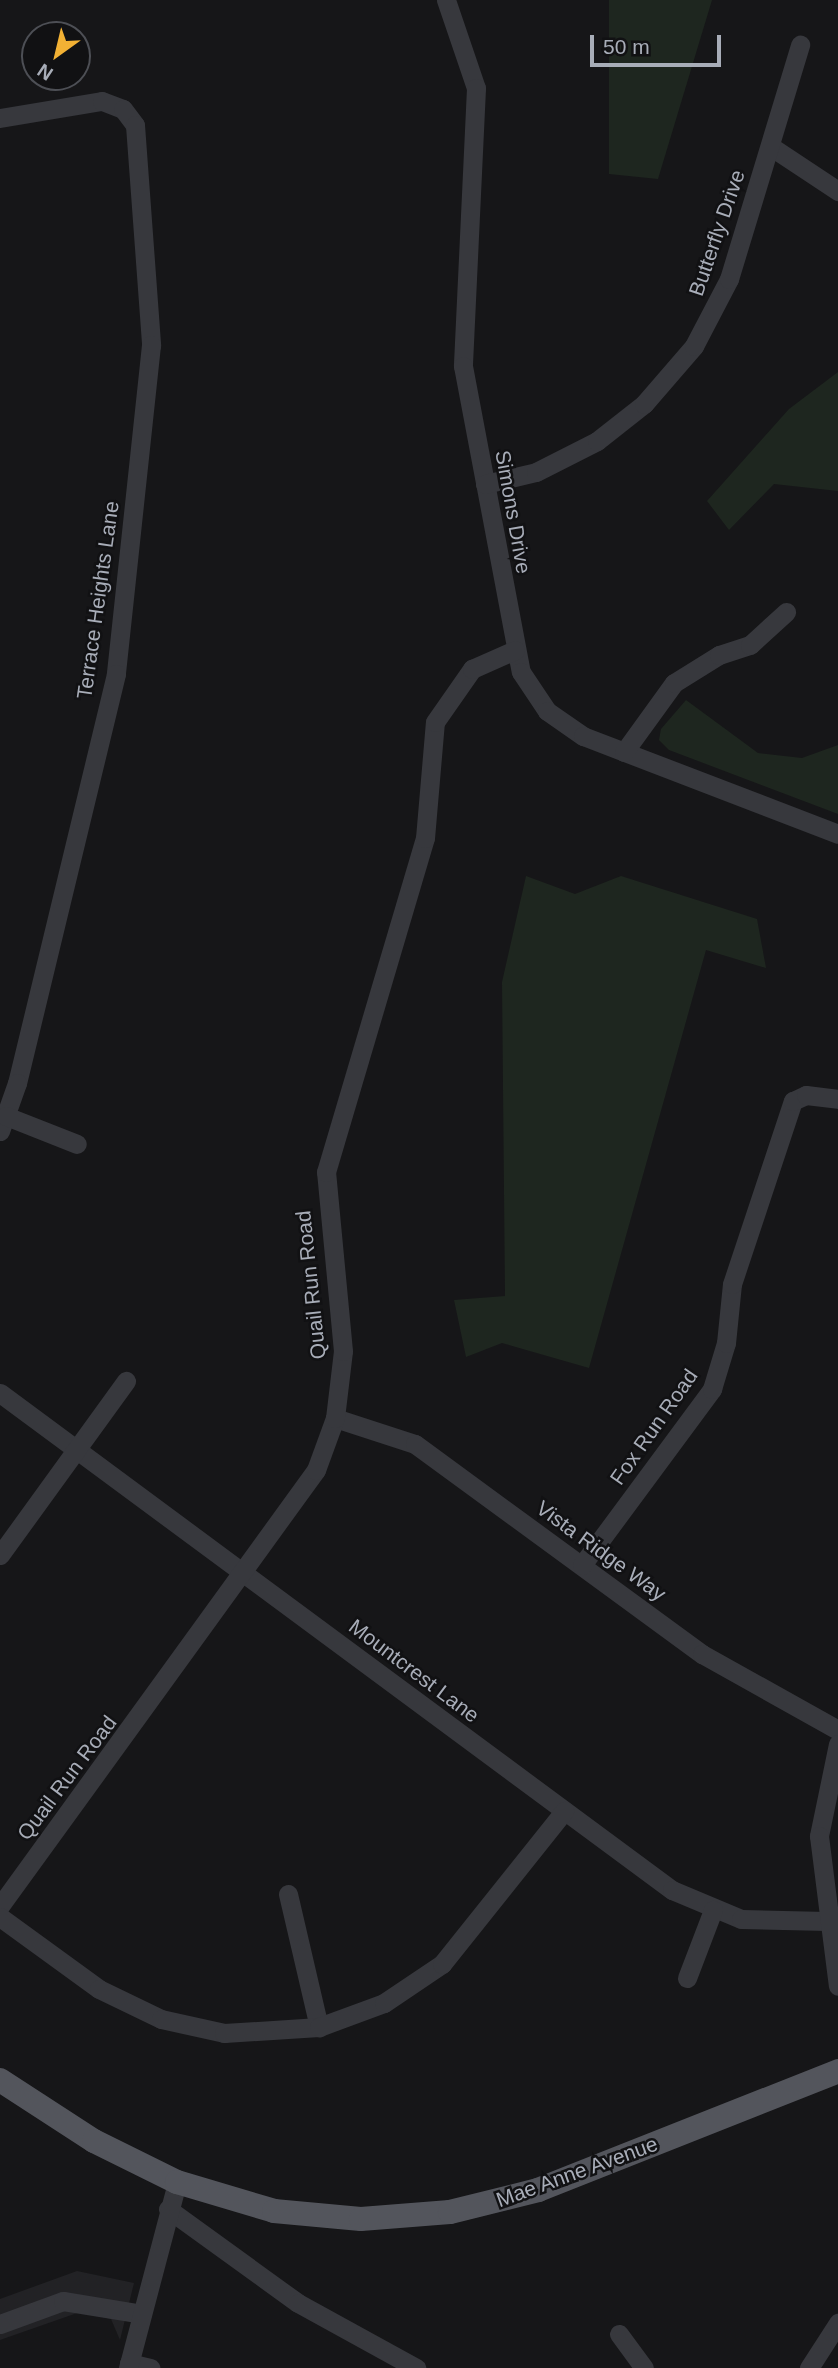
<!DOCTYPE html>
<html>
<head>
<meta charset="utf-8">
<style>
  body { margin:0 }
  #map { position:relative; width:838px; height:2368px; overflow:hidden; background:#161618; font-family:Arial,sans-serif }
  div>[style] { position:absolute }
  .built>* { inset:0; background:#222225 }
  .green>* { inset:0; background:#1e261f }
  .minor>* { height:19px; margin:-9.5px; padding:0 9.5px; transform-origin:9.5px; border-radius:9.5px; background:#37383d }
  .major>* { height:24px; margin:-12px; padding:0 12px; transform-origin:12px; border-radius:12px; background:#53555c }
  span { translate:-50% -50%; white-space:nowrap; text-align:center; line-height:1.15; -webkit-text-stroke:5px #111113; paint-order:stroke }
  .street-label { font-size:21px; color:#a8adb8 }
  .north { position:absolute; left:21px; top:21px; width:70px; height:70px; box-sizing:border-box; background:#111113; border:2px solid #4d4f55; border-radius:50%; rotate:214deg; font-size:19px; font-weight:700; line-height:28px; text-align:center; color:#a8adb8 }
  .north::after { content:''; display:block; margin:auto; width:24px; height:32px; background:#f2b134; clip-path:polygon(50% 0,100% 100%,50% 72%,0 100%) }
  .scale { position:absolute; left:590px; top:35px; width:131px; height:32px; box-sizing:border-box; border:4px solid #a8adb8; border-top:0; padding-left:9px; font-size:21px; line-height:24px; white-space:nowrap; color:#a8adb8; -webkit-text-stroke:5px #111113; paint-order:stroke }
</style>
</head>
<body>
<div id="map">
  <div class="built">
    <div style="clip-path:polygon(77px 2271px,134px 2283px,120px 2340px,111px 2319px,80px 2312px,0 2340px,0 2299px)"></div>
  </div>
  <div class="green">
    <div style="clip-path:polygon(609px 0,712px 0,658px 179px,609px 174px)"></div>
    <div style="clip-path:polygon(838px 372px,838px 491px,774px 484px,729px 530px,707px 501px,789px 409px)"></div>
    <div style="clip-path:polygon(686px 700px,758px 753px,802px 758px,838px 745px,838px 814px,669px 750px,659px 740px,661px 729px)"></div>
    <div style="clip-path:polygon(526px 876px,575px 894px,621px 876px,757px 919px,766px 968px,706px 950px,589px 1368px,502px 1343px,466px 1357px,454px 1300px,505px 1296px,502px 982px)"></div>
  </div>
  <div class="minor">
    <div style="left:446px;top:0;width:93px;rotate:71.2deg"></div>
    <div style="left:476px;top:88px;width:278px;rotate:92.7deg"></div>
    <div style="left:463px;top:366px;width:311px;rotate:79.3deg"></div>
    <div style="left:521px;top:672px;width:47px;rotate:56.3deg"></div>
    <div style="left:547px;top:711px;width:44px;rotate:34.8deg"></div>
    <div style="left:583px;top:736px;width:273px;rotate:21deg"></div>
    <div style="left:0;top:118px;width:103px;rotate:-9.5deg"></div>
    <div style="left:102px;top:101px;width:22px;rotate:21deg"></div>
    <div style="left:123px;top:109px;width:20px;rotate:53deg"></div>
    <div style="left:135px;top:125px;width:221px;rotate:85.8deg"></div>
    <div style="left:151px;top:345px;width:331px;rotate:96.1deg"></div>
    <div style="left:116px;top:674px;width:421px;rotate:103.6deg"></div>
    <div style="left:17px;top:1083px;width:51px;rotate:109.5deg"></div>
    <div style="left:770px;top:146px;width:82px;rotate:33.5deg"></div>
    <div style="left:485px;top:484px;width:52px;rotate:-13.2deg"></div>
    <div style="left:536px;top:472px;width:68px;rotate:-26.9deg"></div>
    <div style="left:597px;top:441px;width:60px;rotate:-38.2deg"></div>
    <div style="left:644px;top:404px;width:77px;rotate:-49.2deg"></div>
    <div style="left:694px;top:346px;width:76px;rotate:-62.4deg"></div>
    <div style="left:729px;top:279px;width:245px;rotate:-73.1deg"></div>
    <div style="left:624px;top:752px;width:85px;rotate:-54.1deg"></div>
    <div style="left:674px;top:683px;width:53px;rotate:-31.9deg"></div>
    <div style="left:719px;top:655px;width:33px;rotate:-18deg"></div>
    <div style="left:750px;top:645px;width:49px;rotate:-42.5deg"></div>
    <div style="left:6px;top:1116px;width:76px;rotate:21.5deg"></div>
    <div style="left:0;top:1393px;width:836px;rotate:36.49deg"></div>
    <div style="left:672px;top:1890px;width:75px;rotate:22.8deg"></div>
    <div style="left:741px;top:1919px;width:86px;rotate:1.3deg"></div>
    <div style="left:335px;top:1418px;width:84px;rotate:18deg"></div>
    <div style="left:415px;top:1444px;width:356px;rotate:36.2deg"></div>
    <div style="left:702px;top:1654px;width:156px;rotate:29.2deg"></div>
    <div style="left:0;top:1555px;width:215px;rotate:-54.1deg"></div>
    <div style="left:582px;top:1565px;width:219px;rotate:-53.5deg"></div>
    <div style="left:712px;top:1389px;width:48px;rotate:-73.1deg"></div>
    <div style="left:726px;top:1343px;width:59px;rotate:-84.2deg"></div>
    <div style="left:732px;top:1284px;width:193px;rotate:-71.6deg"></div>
    <div style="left:793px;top:1101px;width:14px;rotate:-25deg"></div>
    <div style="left:806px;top:1095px;width:32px;rotate:7deg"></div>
    <div style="left:838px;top:1744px;width:94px;rotate:101.7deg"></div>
    <div style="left:819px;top:1836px;width:151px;rotate:82.8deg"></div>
    <div style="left:288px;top:1894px;width:137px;rotate:76.9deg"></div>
    <div style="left:0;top:1906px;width:538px;rotate:-54.07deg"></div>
    <div style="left:316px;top:1470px;width:55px;rotate:-69.9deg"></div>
    <div style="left:335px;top:1418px;width:67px;rotate:-83.2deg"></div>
    <div style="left:343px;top:1351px;width:180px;rotate:-95.4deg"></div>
    <div style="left:326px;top:1172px;width:348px;rotate:-73.5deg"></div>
    <div style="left:425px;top:838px;width:116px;rotate:-85.1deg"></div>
    <div style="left:435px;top:722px;width:65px;rotate:-55.1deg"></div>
    <div style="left:472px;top:669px;width:47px;rotate:-23.8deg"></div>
    <div style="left:0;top:1917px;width:122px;rotate:36deg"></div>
    <div style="left:99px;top:1989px;width:69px;rotate:25.8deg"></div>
    <div style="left:161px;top:2019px;width:65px;rotate:12.5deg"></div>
    <div style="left:224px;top:2033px;width:95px;rotate:-3.6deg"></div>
    <div style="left:319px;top:2027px;width:69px;rotate:-20.3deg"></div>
    <div style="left:384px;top:2003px;width:70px;rotate:-33.9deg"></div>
    <div style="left:442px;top:1964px;width:196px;rotate:-51.4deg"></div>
    <div style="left:687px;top:1978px;width:73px;rotate:-69.1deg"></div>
    <div style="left:168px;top:2209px;width:160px;rotate:35.9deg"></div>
    <div style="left:298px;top:2303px;width:135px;rotate:28.8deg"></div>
    <div style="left:0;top:2324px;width:67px;rotate:-20.1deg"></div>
    <div style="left:63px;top:2301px;width:80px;rotate:9.3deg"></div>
    <div style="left:619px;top:2334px;width:42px;rotate:53.7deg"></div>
    <div style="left:129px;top:2363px;width:22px;rotate:13deg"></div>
    <div style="left:128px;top:2368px;width:192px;rotate:-75.2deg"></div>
    <div style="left:809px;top:2368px;width:54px;rotate:-57.2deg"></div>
  </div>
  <div class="major">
    <div style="left:0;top:2080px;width:112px;rotate:33deg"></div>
    <div style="left:94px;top:2141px;width:93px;rotate:26.3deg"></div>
    <div style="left:177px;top:2182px;width:101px;rotate:16.6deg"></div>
    <div style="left:274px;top:2211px;width:87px;rotate:5.3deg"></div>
    <div style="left:361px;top:2219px;width:89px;rotate:-4.5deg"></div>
    <div style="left:450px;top:2212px;width:91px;rotate:-14deg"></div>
    <div style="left:538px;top:2190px;width:323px;rotate:-21.6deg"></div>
  </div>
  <div class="street-label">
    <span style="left:717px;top:233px;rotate:-71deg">Butterfly Drive</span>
    <span style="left:513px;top:512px;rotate:80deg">Simons Drive</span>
    <span style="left:98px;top:600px;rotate:-82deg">Terrace Heights Lane</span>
    <span style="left:311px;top:1285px;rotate:-96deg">Quail Run Road</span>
    <span style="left:654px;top:1427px;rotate:-55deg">Fox Run Road</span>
    <span style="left:601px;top:1551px;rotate:36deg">Vista Ridge Way</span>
    <span style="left:414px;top:1671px;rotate:37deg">Mountcrest Lane</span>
    <span style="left:67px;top:1778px;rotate:-53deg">Quail Run Road</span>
    <span style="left:577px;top:2172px;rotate:-20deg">Mae Anne Avenue</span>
  </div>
  <div class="north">N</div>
  <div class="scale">50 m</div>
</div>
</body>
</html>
